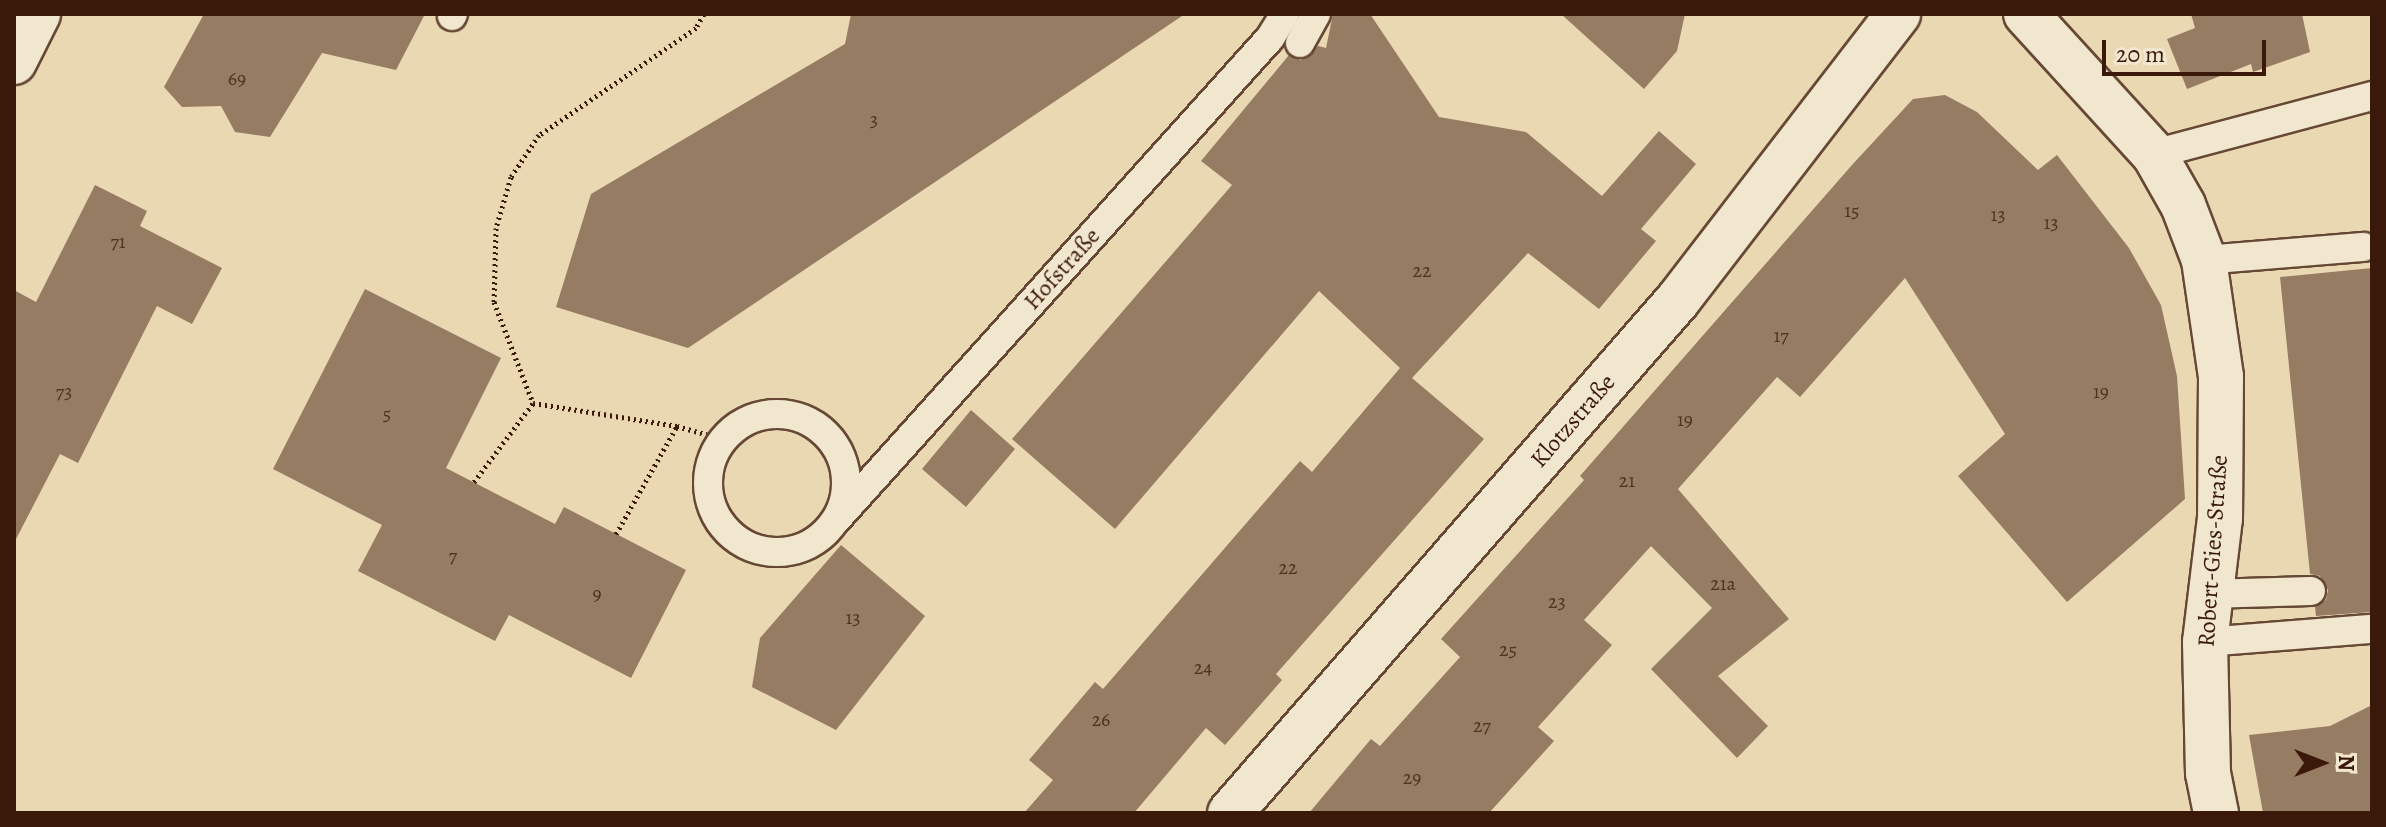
<!DOCTYPE html>
<html>
<head>
<meta charset="utf-8">
<style>
  body { margin:0 }
  #map { position:relative; width:2386px; height:827px; overflow:hidden; background:#ead8b3; font-family:Alegreya,serif }
  div>[style] { position:absolute }
  .building>* { inset:0; background:#967c62 }
  .path>* { height:5px; margin-top:-2.5px; transform-origin:0; background:repeating-linear-gradient(90deg,#3a180a 0 2px,transparent 0 6px) }
  .roads { filter:drop-shadow(2px 0 #664834) drop-shadow(-2px 0 #664834) drop-shadow(0 2px #664834) drop-shadow(0 -2px #664834) }
  .lane>* { height:28px; margin:-14px; padding:0 14px; transform-origin:14px; border-radius:14px; background:#f1e6ce }
  .lane>.ring { margin:-14px; padding:0; box-sizing:content-box; background:none; border:28px solid #f1e6ce; border-radius:50% }
  .street>* { height:44px; margin:-22px; padding:0 22px; transform-origin:22px; border-radius:22px; background:#f1e6ce }
  .secondary>* { height:44px; margin:-22px; padding:0 22px; transform-origin:22px; border-radius:22px; background:#f1e6ce }
  span { translate:-50% -50%; white-space:nowrap; text-align:center; line-height:1.15; -webkit-text-stroke:6px #f1e6ce; paint-order:stroke }
  .number-label { font-size:20px; color:#513120 }
  .number-label span { -webkit-text-stroke-width:0 }
  .street-label { font-size:24px; color:#3a180a }
  .frame { position:absolute; inset:0; border:16px solid #3a180a; pointer-events:none }
  .north { position:absolute; left:2282px; top:723px; width:80px; height:80px; -webkit-text-stroke:6px #f1e6ce; paint-order:stroke; rotate:90deg; font-size:22px; font-weight:700; line-height:32px; text-align:center; color:#3a180a }
  .north::after { content:''; display:block; margin:auto; width:28px; height:36px; background:#3a180a; clip-path:polygon(50% 0,100% 100%,50% 72%,0 100%) }
  .scale { position:absolute; left:2102px; top:40px; width:164px; height:36px; box-sizing:border-box; border:4px solid #3a180a; border-top:0; padding-left:10px; font-size:24px; line-height:28px; white-space:nowrap; color:#3a180a; -webkit-text-stroke:6px #f1e6ce; paint-order:stroke }
</style>
</head>
<body>
<div id="map">
  <div class="building">
    <div style="clip-path:polygon(204px 14px,425px 14px,396px 70px,322px 53px,270px 137px,235px 132px,221px 106px,182px 107px,164px 87px)"></div>
    <div style="clip-path:polygon(851px 14px,1185px 14px,688px 348px,556px 307px,591px 194px,845px 44px)"></div>
    <div style="clip-path:polygon(1333px 14px,1370px 14px,1439px 117px,1526px 132px,1602px 196px,1659px 131px,1696px 164px,1641px 229px,1656px 241px,1599px 309px,1528px 253px,1412px 378px,1484px 439px,1276px 674px,1282px 680px,1225px 745px,1206px 728px,1134px 813px,1024px 813px,1053px 780px,1029px 760px,1095px 682px,1103px 689px,1300px 461px,1312px 472px,1400px 368px,1319px 291px,1115px 529px,1012px 439px,1232px 185px,1201px 161px,1289px 55px,1301px 60px,1318px 46px,1326px 48px)"></div>
    <div style="clip-path:polygon(1561px 14px,1685px 14px,1677px 51px,1644px 89px)"></div>
    <div style="clip-path:polygon(2191px 14px,2302px 14px,2310px 52px,2253px 72px,2251px 64px,2187px 89px,2167px 39px,2195px 28px)"></div>
    <div style="clip-path:polygon(1945px 95px,1977px 112px,2038px 170px,2057px 155px,2129px 248px,2161px 305px,2177px 376px,2185px 499px,2067px 602px,1958px 476px,2005px 434px,1905px 278px,1800px 397px,1777px 377px,1678px 489px,1789px 619px,1718px 676px,1768px 726px,1737px 758px,1651px 669px,1712px 608px,1651px 546px,1584px 620px,1612px 645px,1538px 727px,1554px 741px,1489px 813px,1309px 813px,1371px 739px,1380px 746px,1460px 657px,1441px 639px,1584px 480px,1580px 476px,1852px 165px,1913px 99px)"></div>
    <div style="clip-path:polygon(95px 185px,147px 211px,140px 226px,222px 268px,192px 324px,157px 306px,78px 463px,60px 454px,14px 543px,14px 290px,36px 302px)"></div>
    <div style="clip-path:polygon(2372px 268px,2372px 612px,2316px 616px,2315px 607px,2326px 600px,2328px 590px,2320px 576px,2310px 574px,2280px 277px)"></div>
    <div style="clip-path:polygon(365px 289px,501px 358px,446px 468px,555px 524px,564px 507px,686px 570px,631px 678px,509px 615px,495px 641px,358px 571px,382px 525px,273px 469px)"></div>
    <div style="clip-path:polygon(971px 410px,1015px 449px,966px 507px,922px 469px)"></div>
    <div style="clip-path:polygon(841px 545px,925px 616px,836px 730px,752px 687px,760px 638px)"></div>
    <div style="clip-path:polygon(2372px 705px,2372px 813px,2263px 813px,2249px 735px,2330px 726px)"></div>
  </div>
  <div class="path">
    <div style="left:704px;top:14px;width:16px;rotate:120deg"></div>
    <div style="left:696px;top:28px;width:190px;rotate:145.7deg"></div>
    <div style="left:539px;top:135px;width:50px;rotate:123.7deg"></div>
    <div style="left:511px;top:177px;width:53px;rotate:106.4deg"></div>
    <div style="left:496px;top:228px;width:74px;rotate:91.5deg"></div>
    <div style="left:494px;top:302px;width:108px;rotate:68.9deg"></div>
    <div style="left:533px;top:403px;width:146px;rotate:9.1deg"></div>
    <div style="left:677px;top:426px;width:48px;rotate:15.8deg"></div>
    <div style="left:474px;top:482px;width:99px;rotate:-53.2deg"></div>
    <div style="left:616px;top:534px;width:124px;rotate:-60.5deg"></div>
  </div>
  <div class="roads">
    <div class="lane">
      <div style="left:452px;top:16px;width:2px;rotate:-63deg"></div>
      <div style="left:1300px;top:43px;width:33px;rotate:-61deg"></div>
      <div style="left:2154px;top:154px;width:226px;rotate:-14.9deg"></div>
      <div style="left:2204px;top:260px;width:160px;rotate:-4.7deg"></div>
      <div class="ring" style="left:708px;top:414px;width:110px;height:110px"></div>
      <div style="left:835px;top:521px;width:650px;rotate:-47.99deg"></div>
      <div style="left:1270px;top:38px;width:28px;rotate:-58deg"></div>
      <div style="left:2207px;top:594px;width:104px;rotate:-1.7deg"></div>
      <div style="left:2205px;top:642px;width:168px;rotate:-4.5deg"></div>
    </div>
    <div class="street">
      <div style="left:2026px;top:14px;width:190px;rotate:47.6deg"></div>
      <div style="left:2154px;top:154px;width:59px;rotate:60.4deg"></div>
      <div style="left:2183px;top:205px;width:59px;rotate:69.1deg"></div>
      <div style="left:2204px;top:260px;width:118px;rotate:81.7deg"></div>
      <div style="left:2221px;top:377px;width:141px;rotate:90.4deg"></div>
      <div style="left:2220px;top:518px;width:125px;rotate:96.9deg"></div>
      <div style="left:2205px;top:642px;width:131px;rotate:88.7deg"></div>
      <div style="left:2208px;top:773px;width:41px;rotate:78.7deg"></div>
      <div style="left:14px;top:62px;width:54px;rotate:-63.4deg"></div>
    </div>
    <div class="secondary">
      <div style="left:1230px;top:813px;width:681px;rotate:-48.87deg"></div>
      <div style="left:1678px;top:300px;width:361px;rotate:-52.4deg"></div>
    </div>
  </div>
  <div class="number-label">
    <span style="left:237px;top:78px">69</span>
    <span style="left:874px;top:119px">3</span>
    <span style="left:1852px;top:210px">15</span>
    <span style="left:1998px;top:214px">13</span>
    <span style="left:2051px;top:222px">13</span>
    <span style="left:118px;top:241px">71</span>
    <span style="left:1422px;top:270px">22</span>
    <span style="left:1781px;top:335px">17</span>
    <span style="left:64px;top:391px">73</span>
    <span style="left:2101px;top:391px">19</span>
    <span style="left:387px;top:413px">5</span>
    <span style="left:1685px;top:419px">19</span>
    <span style="left:1627px;top:480px">21</span>
    <span style="left:453px;top:555px">7</span>
    <span style="left:1288px;top:567px">22</span>
    <span style="left:1723px;top:583px">21a</span>
    <span style="left:597px;top:593px">9</span>
    <span style="left:1557px;top:601px">23</span>
    <span style="left:853px;top:617px">13</span>
    <span style="left:1508px;top:649px">25</span>
    <span style="left:1203px;top:667px">24</span>
    <span style="left:1101px;top:719px">26</span>
    <span style="left:1482px;top:725px">27</span>
    <span style="left:1412px;top:777px">29</span>
  </div>
  <div class="street-label">
    <span style="left:1062px;top:269px;rotate:-48deg">Hofstraße</span>
    <span style="left:1573px;top:421px;rotate:-49deg">Klotzstraße</span>
    <span style="left:2213px;top:551px;rotate:-86deg">Robert-Gies-Straße</span>
  </div>
  <div class="frame"></div>
  <div class="north">N</div>
  <div class="scale">20 m</div>
</div>
</body>
</html>
